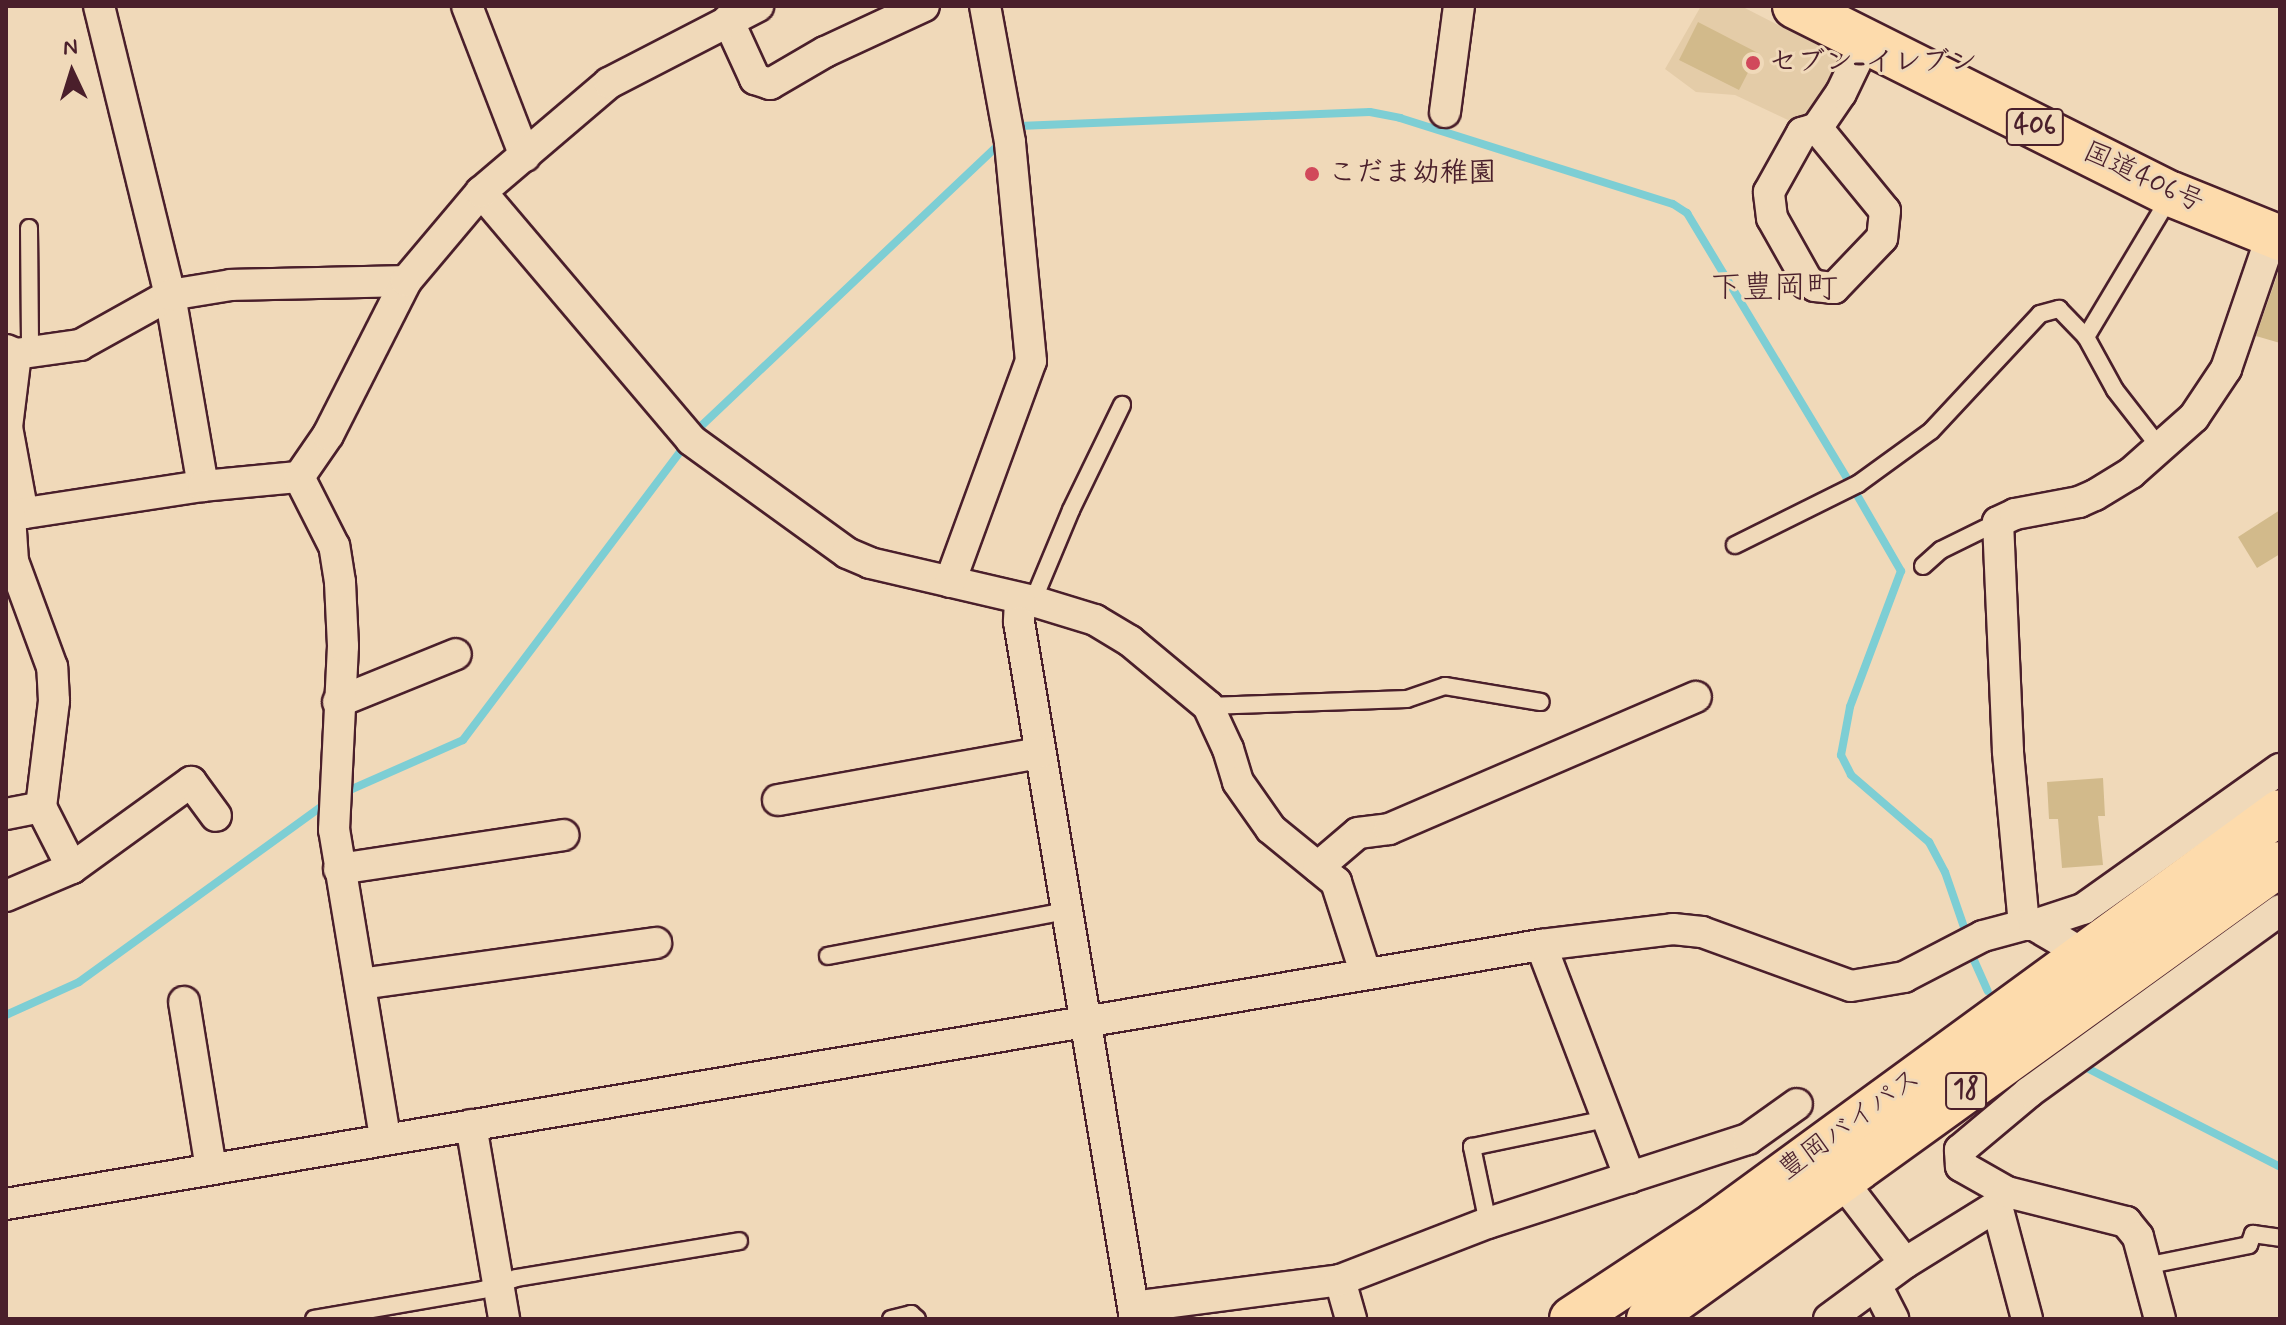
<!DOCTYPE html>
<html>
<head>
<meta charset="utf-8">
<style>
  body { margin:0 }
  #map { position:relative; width:2286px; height:1325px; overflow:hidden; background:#f0d9b9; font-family:Mynerve,"Klee One",sans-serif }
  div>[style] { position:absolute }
  .built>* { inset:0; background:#e4cca8 }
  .stream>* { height:8px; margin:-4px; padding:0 4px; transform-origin:4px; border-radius:4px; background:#7dced4 }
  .building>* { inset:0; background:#d2ba8b }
  .roads { filter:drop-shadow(2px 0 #4a1f2b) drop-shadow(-2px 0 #4a1f2b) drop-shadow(0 2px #4a1f2b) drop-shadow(0 -2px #4a1f2b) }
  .service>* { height:16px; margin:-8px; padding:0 8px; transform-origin:8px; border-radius:8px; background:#f0d9b9 }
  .minor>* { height:30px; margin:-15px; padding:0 15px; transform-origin:15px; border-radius:15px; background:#f0d9b9 }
  .trunk>* { height:44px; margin:-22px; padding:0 22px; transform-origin:22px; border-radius:22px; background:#fddbac }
  .dots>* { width:22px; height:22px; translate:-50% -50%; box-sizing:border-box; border:4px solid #f0d9b9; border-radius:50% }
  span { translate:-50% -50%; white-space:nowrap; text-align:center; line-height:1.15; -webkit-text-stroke:6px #f0d9b9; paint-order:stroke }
  .shield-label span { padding:2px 6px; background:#f0d9b9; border:2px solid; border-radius:6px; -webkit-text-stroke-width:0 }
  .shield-label { font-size:26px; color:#4a1f2b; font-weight:700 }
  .poi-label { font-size:28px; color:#4a1f2b; font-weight:700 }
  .left { translate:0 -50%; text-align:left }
  .street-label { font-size:28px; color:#4a1f2b }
  .quarter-label { font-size:32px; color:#4a1f2b }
  .frame { position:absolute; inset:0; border:8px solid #4a1f2b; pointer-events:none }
  .north { position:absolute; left:32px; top:32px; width:80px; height:80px; -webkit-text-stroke:6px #f0d9b9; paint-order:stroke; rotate:356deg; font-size:22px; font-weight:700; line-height:32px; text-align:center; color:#4a1f2b }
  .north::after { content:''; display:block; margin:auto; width:28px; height:36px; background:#4a1f2b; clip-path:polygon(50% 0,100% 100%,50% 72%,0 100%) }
</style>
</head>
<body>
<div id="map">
  <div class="built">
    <div style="clip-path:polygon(1701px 6px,1741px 6px,1841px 57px,1812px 108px,1792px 122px,1735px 95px,1696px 92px,1665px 69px)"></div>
  </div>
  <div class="stream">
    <div style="left:1016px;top:129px;width:4px;rotate:-45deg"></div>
    <div style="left:1019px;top:126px;width:351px;rotate:-2.3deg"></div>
    <div style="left:1370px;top:112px;width:31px;rotate:11deg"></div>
    <div style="left:1400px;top:118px;width:286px;rotate:17.5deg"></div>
    <div style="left:1673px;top:204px;width:17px;rotate:33deg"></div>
    <div style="left:1687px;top:213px;width:315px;rotate:58.9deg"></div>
    <div style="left:698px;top:429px;width:419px;rotate:-43.4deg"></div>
    <div style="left:1857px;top:495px;width:88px;rotate:59.9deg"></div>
    <div style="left:1901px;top:571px;width:145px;rotate:110.6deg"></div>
    <div style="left:1850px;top:707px;width:49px;rotate:100.6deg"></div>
    <div style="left:1841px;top:755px;width:22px;rotate:63deg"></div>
    <div style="left:1851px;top:775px;width:103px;rotate:40.7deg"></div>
    <div style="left:1929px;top:842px;width:34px;rotate:62deg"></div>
    <div style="left:1945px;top:872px;width:61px;rotate:71deg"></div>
    <div style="left:343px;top:793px;width:131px;rotate:-23.8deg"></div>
    <div style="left:463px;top:740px;width:366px;rotate:-53deg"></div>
    <div style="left:1973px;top:958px;width:36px;rotate:66deg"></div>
    <div style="left:6px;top:1015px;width:80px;rotate:-24.3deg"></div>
    <div style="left:79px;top:982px;width:307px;rotate:-35.9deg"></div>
    <div style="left:2085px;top:1067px;width:219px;rotate:27.1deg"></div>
  </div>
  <div class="building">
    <div style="clip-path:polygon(1698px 22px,1758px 53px,1739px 90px,1679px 60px)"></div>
    <div style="clip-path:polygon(2280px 267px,2280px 343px,2256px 336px)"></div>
    <div style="clip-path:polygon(2280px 510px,2280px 554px,2257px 568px,2238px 537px)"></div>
    <div style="clip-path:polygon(2103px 778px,2105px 816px,2098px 816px,2103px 865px,2062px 868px,2058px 819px,2049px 819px,2047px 782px)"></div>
  </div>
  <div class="roads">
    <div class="service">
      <div style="left:29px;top:228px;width:124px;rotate:89.5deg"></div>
      <div style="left:2086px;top:337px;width:165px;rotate:-59.1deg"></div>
      <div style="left:1735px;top:545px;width:137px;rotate:-26.4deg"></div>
      <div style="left:1858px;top:484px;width:90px;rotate:-36deg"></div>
      <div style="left:1931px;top:431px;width:160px;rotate:-47deg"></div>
      <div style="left:2040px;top:314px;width:20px;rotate:-15deg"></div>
      <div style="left:2059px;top:309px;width:39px;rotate:46deg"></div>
      <div style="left:2086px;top:337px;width:60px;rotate:61.3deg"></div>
      <div style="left:2115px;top:390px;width:75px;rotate:52.1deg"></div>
      <div style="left:1923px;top:566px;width:24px;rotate:-42deg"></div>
      <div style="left:1941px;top:550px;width:64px;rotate:-26.2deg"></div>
      <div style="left:1033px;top:601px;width:99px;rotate:-67.3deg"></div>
      <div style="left:1071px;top:510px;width:117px;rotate:-64.1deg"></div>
      <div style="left:1208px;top:706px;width:199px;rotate:-2deg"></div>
      <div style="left:1407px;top:699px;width:40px;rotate:-18.9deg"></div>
      <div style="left:1445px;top:686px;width:97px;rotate:9.5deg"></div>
      <div style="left:828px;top:956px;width:243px;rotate:-10.7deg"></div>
      <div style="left:1488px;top:1223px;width:78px;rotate:-101.9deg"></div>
      <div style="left:1472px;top:1147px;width:137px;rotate:-11.8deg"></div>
      <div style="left:2145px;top:1266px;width:106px;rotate:-11.4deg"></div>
      <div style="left:2249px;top:1245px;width:12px;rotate:-70deg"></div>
      <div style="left:2253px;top:1234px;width:27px;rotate:8deg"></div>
      <div style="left:314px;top:1319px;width:170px;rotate:-9.8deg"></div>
      <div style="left:482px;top:1290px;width:36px;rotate:-19deg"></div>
      <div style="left:516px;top:1278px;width:226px;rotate:-9.4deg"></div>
      <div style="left:891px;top:1319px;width:21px;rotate:-14deg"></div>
      <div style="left:911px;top:1314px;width:8px;rotate:40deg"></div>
    </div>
    <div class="minor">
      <div style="left:99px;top:6px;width:298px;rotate:76.2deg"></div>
      <div style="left:170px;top:295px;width:194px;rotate:80.2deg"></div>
      <div style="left:467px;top:6px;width:161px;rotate:68.9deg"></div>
      <div style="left:728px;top:20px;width:65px;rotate:65.4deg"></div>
      <div style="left:755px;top:79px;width:16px;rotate:18deg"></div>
      <div style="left:770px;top:84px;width:64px;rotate:-30.2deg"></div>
      <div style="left:825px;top:52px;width:109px;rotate:-24.9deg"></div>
      <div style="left:1445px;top:112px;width:107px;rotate:-82.5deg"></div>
      <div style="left:1817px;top:128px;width:107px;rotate:50.7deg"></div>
      <div style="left:1885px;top:211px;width:27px;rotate:96deg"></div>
      <div style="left:1882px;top:238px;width:69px;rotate:133.8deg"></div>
      <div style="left:1834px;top:288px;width:19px;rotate:-174deg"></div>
      <div style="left:1815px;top:286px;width:10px;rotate:-143deg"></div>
      <div style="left:1807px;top:280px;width:71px;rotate:-119.4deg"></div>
      <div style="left:1772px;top:218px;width:26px;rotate:-97deg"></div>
      <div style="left:1769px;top:192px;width:68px;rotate:-60.8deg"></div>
      <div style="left:1802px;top:133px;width:16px;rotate:-18deg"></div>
      <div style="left:1817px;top:128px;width:42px;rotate:-55.6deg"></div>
      <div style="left:1841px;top:93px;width:55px;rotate:-64.4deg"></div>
      <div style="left:481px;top:192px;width:325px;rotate:49.7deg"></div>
      <div style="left:691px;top:440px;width:193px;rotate:35.9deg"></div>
      <div style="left:847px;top:553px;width:25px;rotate:23deg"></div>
      <div style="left:870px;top:563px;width:167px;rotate:13.1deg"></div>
      <div style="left:1033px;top:601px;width:65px;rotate:17deg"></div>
      <div style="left:1095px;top:620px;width:41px;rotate:31deg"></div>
      <div style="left:1130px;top:641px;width:102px;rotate:39.8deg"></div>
      <div style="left:1208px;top:706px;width:47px;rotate:65.1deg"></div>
      <div style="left:1228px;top:749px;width:34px;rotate:73deg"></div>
      <div style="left:1238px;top:782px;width:57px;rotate:54.9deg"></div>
      <div style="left:1271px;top:829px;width:84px;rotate:39.2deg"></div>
      <div style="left:1336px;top:882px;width:95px;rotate:72.1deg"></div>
      <div style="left:6px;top:350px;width:11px;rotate:22deg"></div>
      <div style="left:16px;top:354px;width:65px;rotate:-8deg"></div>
      <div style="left:80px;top:345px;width:103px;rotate:-29.1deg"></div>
      <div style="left:170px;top:295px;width:62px;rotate:-9.3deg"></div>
      <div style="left:231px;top:285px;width:175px;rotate:-1.3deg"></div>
      <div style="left:16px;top:354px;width:74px;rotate:97deg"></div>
      <div style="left:7px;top:427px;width:88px;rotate:79.6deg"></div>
      <div style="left:6px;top:516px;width:199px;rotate:-8.7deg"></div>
      <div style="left:203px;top:486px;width:96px;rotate:-5.4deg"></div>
      <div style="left:950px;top:582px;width:235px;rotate:-69.9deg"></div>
      <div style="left:1031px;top:361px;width:220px;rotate:-95.5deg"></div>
      <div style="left:1010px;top:142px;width:138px;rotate:-100.4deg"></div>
      <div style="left:1020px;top:601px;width:21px;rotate:93deg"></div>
      <div style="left:1019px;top:622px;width:707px;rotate:80.55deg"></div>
      <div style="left:338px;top:702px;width:127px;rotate:-22.1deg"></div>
      <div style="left:778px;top:800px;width:266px;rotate:-10.2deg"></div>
      <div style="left:6px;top:814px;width:36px;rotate:-11deg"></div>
      <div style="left:1318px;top:867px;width:52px;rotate:-40.4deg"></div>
      <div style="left:1358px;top:833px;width:31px;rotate:-7deg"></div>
      <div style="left:1389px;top:829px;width:334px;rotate:-23.3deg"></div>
      <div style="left:72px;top:868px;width:147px;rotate:-35.9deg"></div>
      <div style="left:191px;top:782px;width:42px;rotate:53.7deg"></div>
      <div style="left:339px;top:869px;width:227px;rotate:-8.6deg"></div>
      <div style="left:6px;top:896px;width:72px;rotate:-23deg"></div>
      <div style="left:72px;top:868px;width:68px;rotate:-116.9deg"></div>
      <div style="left:41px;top:807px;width:107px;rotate:-83deg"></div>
      <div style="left:54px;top:701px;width:34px;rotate:-93deg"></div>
      <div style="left:52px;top:667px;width:113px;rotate:-110.2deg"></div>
      <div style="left:13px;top:561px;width:45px;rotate:-93.8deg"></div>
      <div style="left:2024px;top:925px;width:175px;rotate:-95.3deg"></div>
      <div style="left:2008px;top:751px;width:229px;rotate:-92.5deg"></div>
      <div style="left:1998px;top:522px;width:19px;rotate:-25deg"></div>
      <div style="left:2015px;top:514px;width:65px;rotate:-10.6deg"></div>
      <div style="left:2079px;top:502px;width:17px;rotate:-24deg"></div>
      <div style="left:2095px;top:495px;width:42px;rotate:-31.4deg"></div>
      <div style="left:2131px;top:473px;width:84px;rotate:-41.6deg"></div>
      <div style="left:2194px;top:417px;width:58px;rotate:-56.3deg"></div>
      <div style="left:2226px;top:369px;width:142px;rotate:-71.1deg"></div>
      <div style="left:2034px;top:925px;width:52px;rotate:-18.1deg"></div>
      <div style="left:2083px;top:909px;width:242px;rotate:-35.4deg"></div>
      <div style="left:1541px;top:945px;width:249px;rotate:69.1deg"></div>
      <div style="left:360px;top:984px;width:299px;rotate:-7.9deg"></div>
      <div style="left:184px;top:1002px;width:169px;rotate:80.8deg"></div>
      <div style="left:471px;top:1125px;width:197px;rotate:80.3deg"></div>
      <div style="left:385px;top:1137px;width:311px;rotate:-99.4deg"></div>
      <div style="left:334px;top:830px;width:184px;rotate:-87.2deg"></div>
      <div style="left:343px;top:646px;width:64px;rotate:-92.7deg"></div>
      <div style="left:340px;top:582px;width:36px;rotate:-99deg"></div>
      <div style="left:334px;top:546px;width:77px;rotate:-116.9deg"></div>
      <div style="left:299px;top:477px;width:51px;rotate:-55.4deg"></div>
      <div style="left:328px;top:435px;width:173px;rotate:-63.1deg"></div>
      <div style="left:406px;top:281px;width:116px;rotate:-49.9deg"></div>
      <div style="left:481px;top:192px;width:168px;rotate:-40.4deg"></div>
      <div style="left:609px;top:83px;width:168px;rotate:-27.3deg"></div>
      <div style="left:1842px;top:1181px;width:103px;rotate:52.5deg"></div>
      <div style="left:2007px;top:1192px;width:53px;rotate:-150.5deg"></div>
      <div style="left:1961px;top:1166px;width:16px;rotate:-94deg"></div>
      <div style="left:1960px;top:1150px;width:90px;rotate:-40deg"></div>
      <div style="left:2029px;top:1092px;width:310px;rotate:-35.9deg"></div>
      <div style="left:6px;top:1204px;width:1557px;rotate:-9.58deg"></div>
      <div style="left:1541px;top:945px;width:133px;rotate:-6.9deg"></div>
      <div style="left:1673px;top:929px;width:29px;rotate:6deg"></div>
      <div style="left:1702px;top:932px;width:158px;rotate:19.9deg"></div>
      <div style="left:1851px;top:986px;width:54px;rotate:-9.6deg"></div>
      <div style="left:1904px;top:977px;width:89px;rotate:-27.4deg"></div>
      <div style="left:1983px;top:936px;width:42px;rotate:-15deg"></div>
      <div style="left:2024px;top:925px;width:10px"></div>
      <div style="left:2034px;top:925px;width:59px;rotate:30.5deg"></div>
      <div style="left:1997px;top:1206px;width:117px;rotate:75.1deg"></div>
      <div style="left:1340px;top:1280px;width:41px;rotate:74.2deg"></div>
      <div style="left:1876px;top:1285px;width:38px;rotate:63deg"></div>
      <div style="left:1133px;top:1307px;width:209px;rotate:-7.4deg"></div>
      <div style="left:1340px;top:1280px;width:159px;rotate:-21.1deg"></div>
      <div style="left:1488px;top:1223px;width:273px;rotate:-17.9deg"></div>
      <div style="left:1748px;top:1139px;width:60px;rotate:-35.5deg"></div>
      <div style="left:1829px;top:1319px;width:94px;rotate:-36.4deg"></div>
      <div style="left:1905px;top:1263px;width:108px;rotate:-31.8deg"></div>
      <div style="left:1997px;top:1206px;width:17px;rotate:-54deg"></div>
      <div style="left:2007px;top:1192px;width:123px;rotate:14.1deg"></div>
      <div style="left:2126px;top:1222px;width:19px;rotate:51deg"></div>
      <div style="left:2138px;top:1237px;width:85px;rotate:75deg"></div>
    </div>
    <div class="trunk">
      <div style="left:1795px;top:6px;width:420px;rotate:26.6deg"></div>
      <div style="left:2171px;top:194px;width:118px;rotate:22deg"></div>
      <div style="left:1572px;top:1319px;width:173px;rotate:-33.4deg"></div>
      <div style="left:1716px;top:1224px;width:698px;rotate:-36.15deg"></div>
      <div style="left:1649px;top:1319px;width:778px;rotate:-35.79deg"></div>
    </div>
  </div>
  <div class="dots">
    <div style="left:1753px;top:63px;background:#d1495b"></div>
    <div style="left:1312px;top:174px;background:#d1495b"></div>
  </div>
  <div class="shield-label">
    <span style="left:2035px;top:127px">406</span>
    <span style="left:1966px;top:1091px">18</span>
  </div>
  <div class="poi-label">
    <span class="left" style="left:1769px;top:63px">セブン-イレブン</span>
    <span class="left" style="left:1328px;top:174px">こだま幼稚園</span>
  </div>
  <div class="street-label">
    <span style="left:2143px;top:178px;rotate:25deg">国道406号</span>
    <span style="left:1850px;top:1125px;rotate:-36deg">豊岡バイパス</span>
  </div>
  <div class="quarter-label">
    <span style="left:1774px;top:288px">下豊岡町</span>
  </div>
  <div class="frame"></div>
  <div class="north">N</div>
</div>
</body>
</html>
